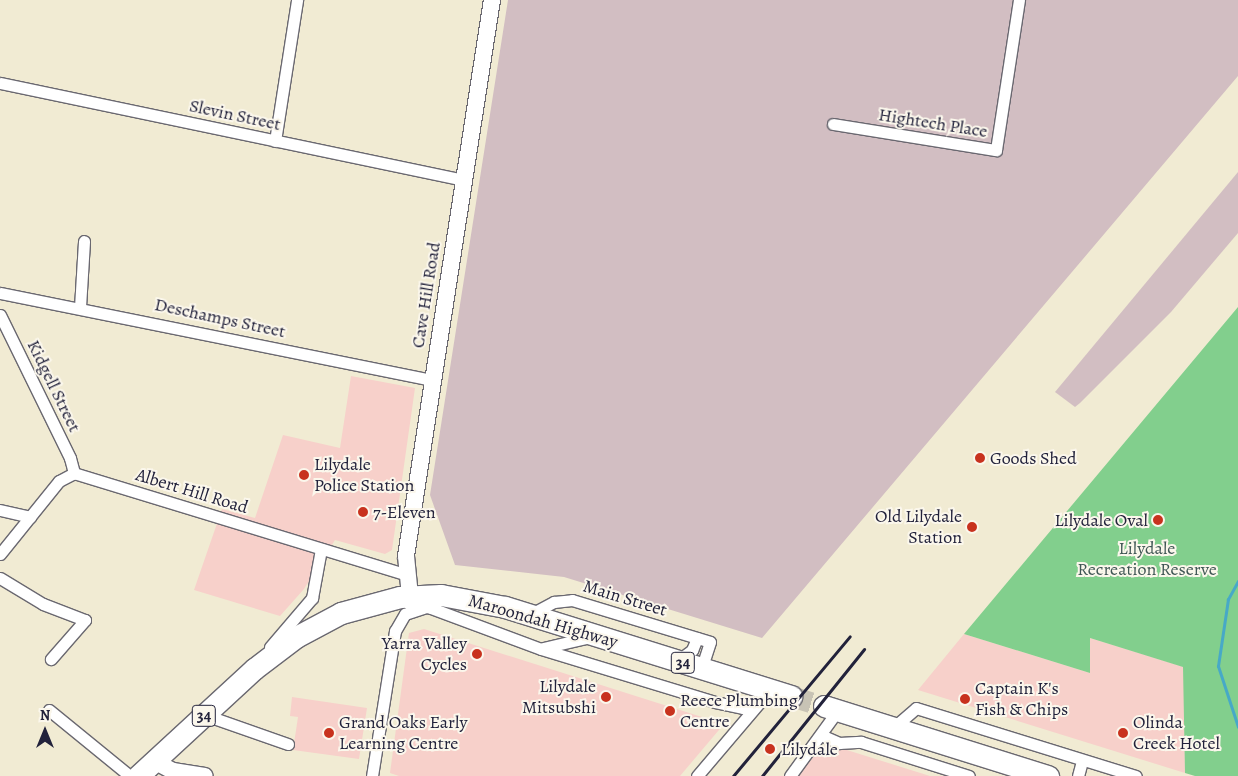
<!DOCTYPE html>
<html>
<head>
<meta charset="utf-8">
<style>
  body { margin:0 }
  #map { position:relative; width:1238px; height:776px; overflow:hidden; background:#f1ebd3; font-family:Alegreya,serif }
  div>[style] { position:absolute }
  .built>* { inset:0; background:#f7d0ca }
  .industrial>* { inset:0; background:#d2bec2 }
  .green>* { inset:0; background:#82cf8d }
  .stream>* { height:3px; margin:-1.5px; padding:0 1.5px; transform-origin:1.5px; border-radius:1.5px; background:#47a9c7 }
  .highway-tunnel>* { height:21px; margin-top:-10.5px; transform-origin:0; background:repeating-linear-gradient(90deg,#c8c3b5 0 21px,transparent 0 32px) }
  .roads { filter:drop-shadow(1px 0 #6a6870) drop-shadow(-1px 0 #6a6870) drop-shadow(0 1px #6a6870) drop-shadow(0 -1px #6a6870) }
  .street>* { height:11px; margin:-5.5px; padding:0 5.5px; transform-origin:5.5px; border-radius:5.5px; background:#fff }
  .secondary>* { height:16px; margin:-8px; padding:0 8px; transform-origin:8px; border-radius:8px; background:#fff }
  .highway>* { height:21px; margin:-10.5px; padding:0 10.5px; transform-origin:10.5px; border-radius:10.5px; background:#fff }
  .rail>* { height:3px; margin:-1.5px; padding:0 1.5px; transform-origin:1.5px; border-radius:1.5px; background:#22223b }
  .dots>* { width:14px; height:14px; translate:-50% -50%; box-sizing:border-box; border:2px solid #fbf7ec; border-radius:50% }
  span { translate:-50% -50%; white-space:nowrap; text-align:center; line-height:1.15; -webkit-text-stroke:4px #fbf7ec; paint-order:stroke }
  .shield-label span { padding:1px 4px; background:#fbf7ec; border:1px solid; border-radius:4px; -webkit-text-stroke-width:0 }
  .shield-label { font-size:16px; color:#22223b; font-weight:700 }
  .street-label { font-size:18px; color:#22223b }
  .poi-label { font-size:18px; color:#22223b }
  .left { translate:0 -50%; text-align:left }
  .right { translate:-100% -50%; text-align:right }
  .park-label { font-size:18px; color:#3f5654 }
  .north { position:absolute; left:20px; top:706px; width:50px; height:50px; -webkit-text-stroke:4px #fbf7ec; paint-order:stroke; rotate:0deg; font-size:14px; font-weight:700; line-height:20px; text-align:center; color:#22223b }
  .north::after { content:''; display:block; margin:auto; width:18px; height:22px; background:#22223b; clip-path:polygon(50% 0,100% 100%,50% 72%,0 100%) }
</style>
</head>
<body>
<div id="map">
  <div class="built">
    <div style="clip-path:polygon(351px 376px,415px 388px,392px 550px,385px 554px,335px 540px,304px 589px,280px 616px,194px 590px,222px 509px,255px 518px,283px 435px,340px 448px)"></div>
    <div style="clip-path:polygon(424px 629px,724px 724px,680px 776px,399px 776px,390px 773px,409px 633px)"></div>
    <div style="clip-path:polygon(964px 634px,1090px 673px,1090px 638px,1184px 667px,1185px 773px,918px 690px)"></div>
    <div style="clip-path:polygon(292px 697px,367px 708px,359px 759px,293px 750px,298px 717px,290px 716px)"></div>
    <div style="clip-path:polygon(822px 746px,834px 746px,930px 776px,798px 776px)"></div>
  </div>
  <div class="industrial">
    <div style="clip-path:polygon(508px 0,1238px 0,1238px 76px,762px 638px,564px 577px,455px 565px,430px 495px)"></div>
    <div style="clip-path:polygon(1238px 172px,1238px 233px,1171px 312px,1080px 403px,1075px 407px,1055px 392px)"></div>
  </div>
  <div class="green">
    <div style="clip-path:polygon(1238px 307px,1238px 776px,1195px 776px,1185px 773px,1183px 667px,1090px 638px,1090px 673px,964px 634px)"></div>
  </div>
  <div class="stream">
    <div style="left:1238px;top:581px;width:21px;rotate:119deg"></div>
    <div style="left:1228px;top:599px;width:68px;rotate:98.5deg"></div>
    <div style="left:1218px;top:666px;width:64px;rotate:71.8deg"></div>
  </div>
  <div class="highway-tunnel">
    <div style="left:791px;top:696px;width:34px;rotate:17deg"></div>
  </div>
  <div class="roads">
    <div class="street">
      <div style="left:0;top:83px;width:474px;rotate:11.8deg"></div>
      <div style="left:833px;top:124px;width:165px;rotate:9.1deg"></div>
      <div style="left:996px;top:150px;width:152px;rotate:-81.3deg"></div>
      <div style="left:275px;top:141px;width:143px;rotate:-81.1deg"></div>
      <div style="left:0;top:293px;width:442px;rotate:11.4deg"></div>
      <div style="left:80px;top:307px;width:66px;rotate:-86.5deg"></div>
      <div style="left:0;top:315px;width:159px;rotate:63.9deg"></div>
      <div style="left:70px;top:458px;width:16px;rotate:75deg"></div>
      <div style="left:0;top:510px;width:31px;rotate:13deg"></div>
      <div style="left:0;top:554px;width:94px;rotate:-51.1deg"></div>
      <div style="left:59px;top:481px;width:17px;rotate:-28deg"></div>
      <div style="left:74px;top:473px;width:346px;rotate:17deg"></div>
      <div style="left:0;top:578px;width:50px;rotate:31.2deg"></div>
      <div style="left:43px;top:604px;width:45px;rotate:20.9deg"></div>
      <div style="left:85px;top:620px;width:52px;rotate:131.1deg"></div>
      <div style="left:409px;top:604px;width:22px;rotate:10deg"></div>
      <div style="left:431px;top:608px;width:117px;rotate:20.4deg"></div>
      <div style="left:541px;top:649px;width:182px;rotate:16.9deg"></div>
      <div style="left:715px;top:702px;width:29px;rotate:12deg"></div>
      <div style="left:743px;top:708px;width:12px;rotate:-14deg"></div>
      <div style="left:531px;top:614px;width:26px;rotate:-28deg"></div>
      <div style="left:554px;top:602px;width:18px;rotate:-6deg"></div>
      <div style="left:572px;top:600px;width:144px;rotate:16.9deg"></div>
      <div style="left:710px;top:642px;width:28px;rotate:108deg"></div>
      <div style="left:270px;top:647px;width:65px;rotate:-49.4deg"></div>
      <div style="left:312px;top:598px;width:50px;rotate:-79.6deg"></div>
      <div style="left:543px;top:648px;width:48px;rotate:-13.2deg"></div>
      <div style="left:677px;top:661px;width:19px;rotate:-36deg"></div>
      <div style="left:692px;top:650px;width:13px;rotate:-67deg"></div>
      <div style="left:49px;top:710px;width:104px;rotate:39.2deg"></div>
      <div style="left:205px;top:715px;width:88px;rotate:19.3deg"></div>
      <div style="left:893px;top:728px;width:30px;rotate:-41deg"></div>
      <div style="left:916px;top:708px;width:230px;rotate:17.2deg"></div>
      <div style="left:821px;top:735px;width:20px;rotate:24deg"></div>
      <div style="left:839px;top:743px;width:22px;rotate:-3deg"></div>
      <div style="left:861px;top:742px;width:113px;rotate:17.5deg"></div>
      <div style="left:372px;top:776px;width:147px;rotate:-81deg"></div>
      <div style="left:395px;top:631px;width:20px;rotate:-60deg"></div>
      <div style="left:405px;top:614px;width:19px;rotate:-18deg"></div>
      <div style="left:697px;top:776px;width:113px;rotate:-49.7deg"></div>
      <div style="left:790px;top:776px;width:82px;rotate:-54deg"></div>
      <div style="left:1078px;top:776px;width:16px;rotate:-75deg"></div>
    </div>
    <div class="secondary">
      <div style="left:410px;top:596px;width:40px;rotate:-95.7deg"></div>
      <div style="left:406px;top:556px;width:563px;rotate:-81.21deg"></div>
      <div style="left:154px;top:761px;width:21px;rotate:28deg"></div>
      <div style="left:173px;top:771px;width:32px;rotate:9deg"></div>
    </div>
    <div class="highway">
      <div style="left:824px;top:706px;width:235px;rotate:17.4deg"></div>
      <div style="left:138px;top:776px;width:158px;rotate:-42.7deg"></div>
      <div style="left:254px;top:669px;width:53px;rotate:-37.3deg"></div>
      <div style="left:296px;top:637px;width:51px;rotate:-28.1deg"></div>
      <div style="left:341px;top:613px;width:61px;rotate:-15.2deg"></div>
      <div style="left:400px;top:597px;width:41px;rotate:-2.8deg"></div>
      <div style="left:441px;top:595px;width:65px;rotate:10.6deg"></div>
      <div style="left:505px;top:607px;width:300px;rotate:17.3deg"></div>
    </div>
  </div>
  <div class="rail">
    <div style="left:733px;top:776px;width:182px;rotate:-50.1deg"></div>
    <div style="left:762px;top:776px;width:163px;rotate:-51.2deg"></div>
  </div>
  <div class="dots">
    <div style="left:980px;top:458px;background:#c8321e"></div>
    <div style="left:304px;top:475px;background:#c8321e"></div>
    <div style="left:363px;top:512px;background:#c8321e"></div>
    <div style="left:1158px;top:520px;background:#c8321e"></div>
    <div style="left:972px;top:527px;background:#c8321e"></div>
    <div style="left:477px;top:654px;background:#c8321e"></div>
    <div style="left:606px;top:697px;background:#c8321e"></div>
    <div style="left:965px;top:699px;background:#c8321e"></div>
    <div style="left:670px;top:711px;background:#c8321e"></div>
    <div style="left:329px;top:733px;background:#c8321e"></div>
    <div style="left:1123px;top:733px;background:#c8321e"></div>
    <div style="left:770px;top:749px;background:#c8321e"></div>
  </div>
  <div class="shield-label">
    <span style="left:683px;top:663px">34</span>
    <span style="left:204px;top:716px">34</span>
  </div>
  <div class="street-label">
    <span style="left:235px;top:115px;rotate:12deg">Slevin Street</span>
    <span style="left:933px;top:123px;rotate:9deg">Hightech Place</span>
    <span style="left:426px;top:295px;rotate:-81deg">Cave Hill Road</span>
    <span style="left:220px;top:318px;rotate:12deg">Deschamps Street</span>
    <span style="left:54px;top:386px;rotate:64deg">Kidgell Street</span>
    <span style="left:192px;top:491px;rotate:17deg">Albert Hill Road</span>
    <span style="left:625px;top:598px;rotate:17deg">Main Street</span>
    <span style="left:543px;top:621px;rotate:16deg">Maroondah Highway</span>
  </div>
  <div class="poi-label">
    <span class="left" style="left:990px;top:458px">Goods Shed</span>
    <span class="left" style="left:314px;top:475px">Lilydale<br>Police Station</span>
    <span class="left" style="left:373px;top:512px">7-Eleven</span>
    <span class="right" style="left:962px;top:527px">Old Lilydale<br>Station</span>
    <span class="right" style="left:1148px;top:520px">Lilydale Oval</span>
    <span class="right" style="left:467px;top:654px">Yarra Valley<br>Cycles</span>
    <span class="right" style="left:596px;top:697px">Lilydale<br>Mitsubshi</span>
    <span class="left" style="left:975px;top:699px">Captain K's<br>Fish &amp; Chips</span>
    <span class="left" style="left:680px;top:711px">Reece Plumbing<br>Centre</span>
    <span class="left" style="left:339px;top:733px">Grand Oaks Early<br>Learning Centre</span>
    <span class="left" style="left:1133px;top:733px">Olinda<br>Creek Hotel</span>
    <span class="left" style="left:781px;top:749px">Lilydale</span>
  </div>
  <div class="park-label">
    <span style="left:1147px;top:559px">Lilydale<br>Recreation Reserve</span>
  </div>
  <div class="north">N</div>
</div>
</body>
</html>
